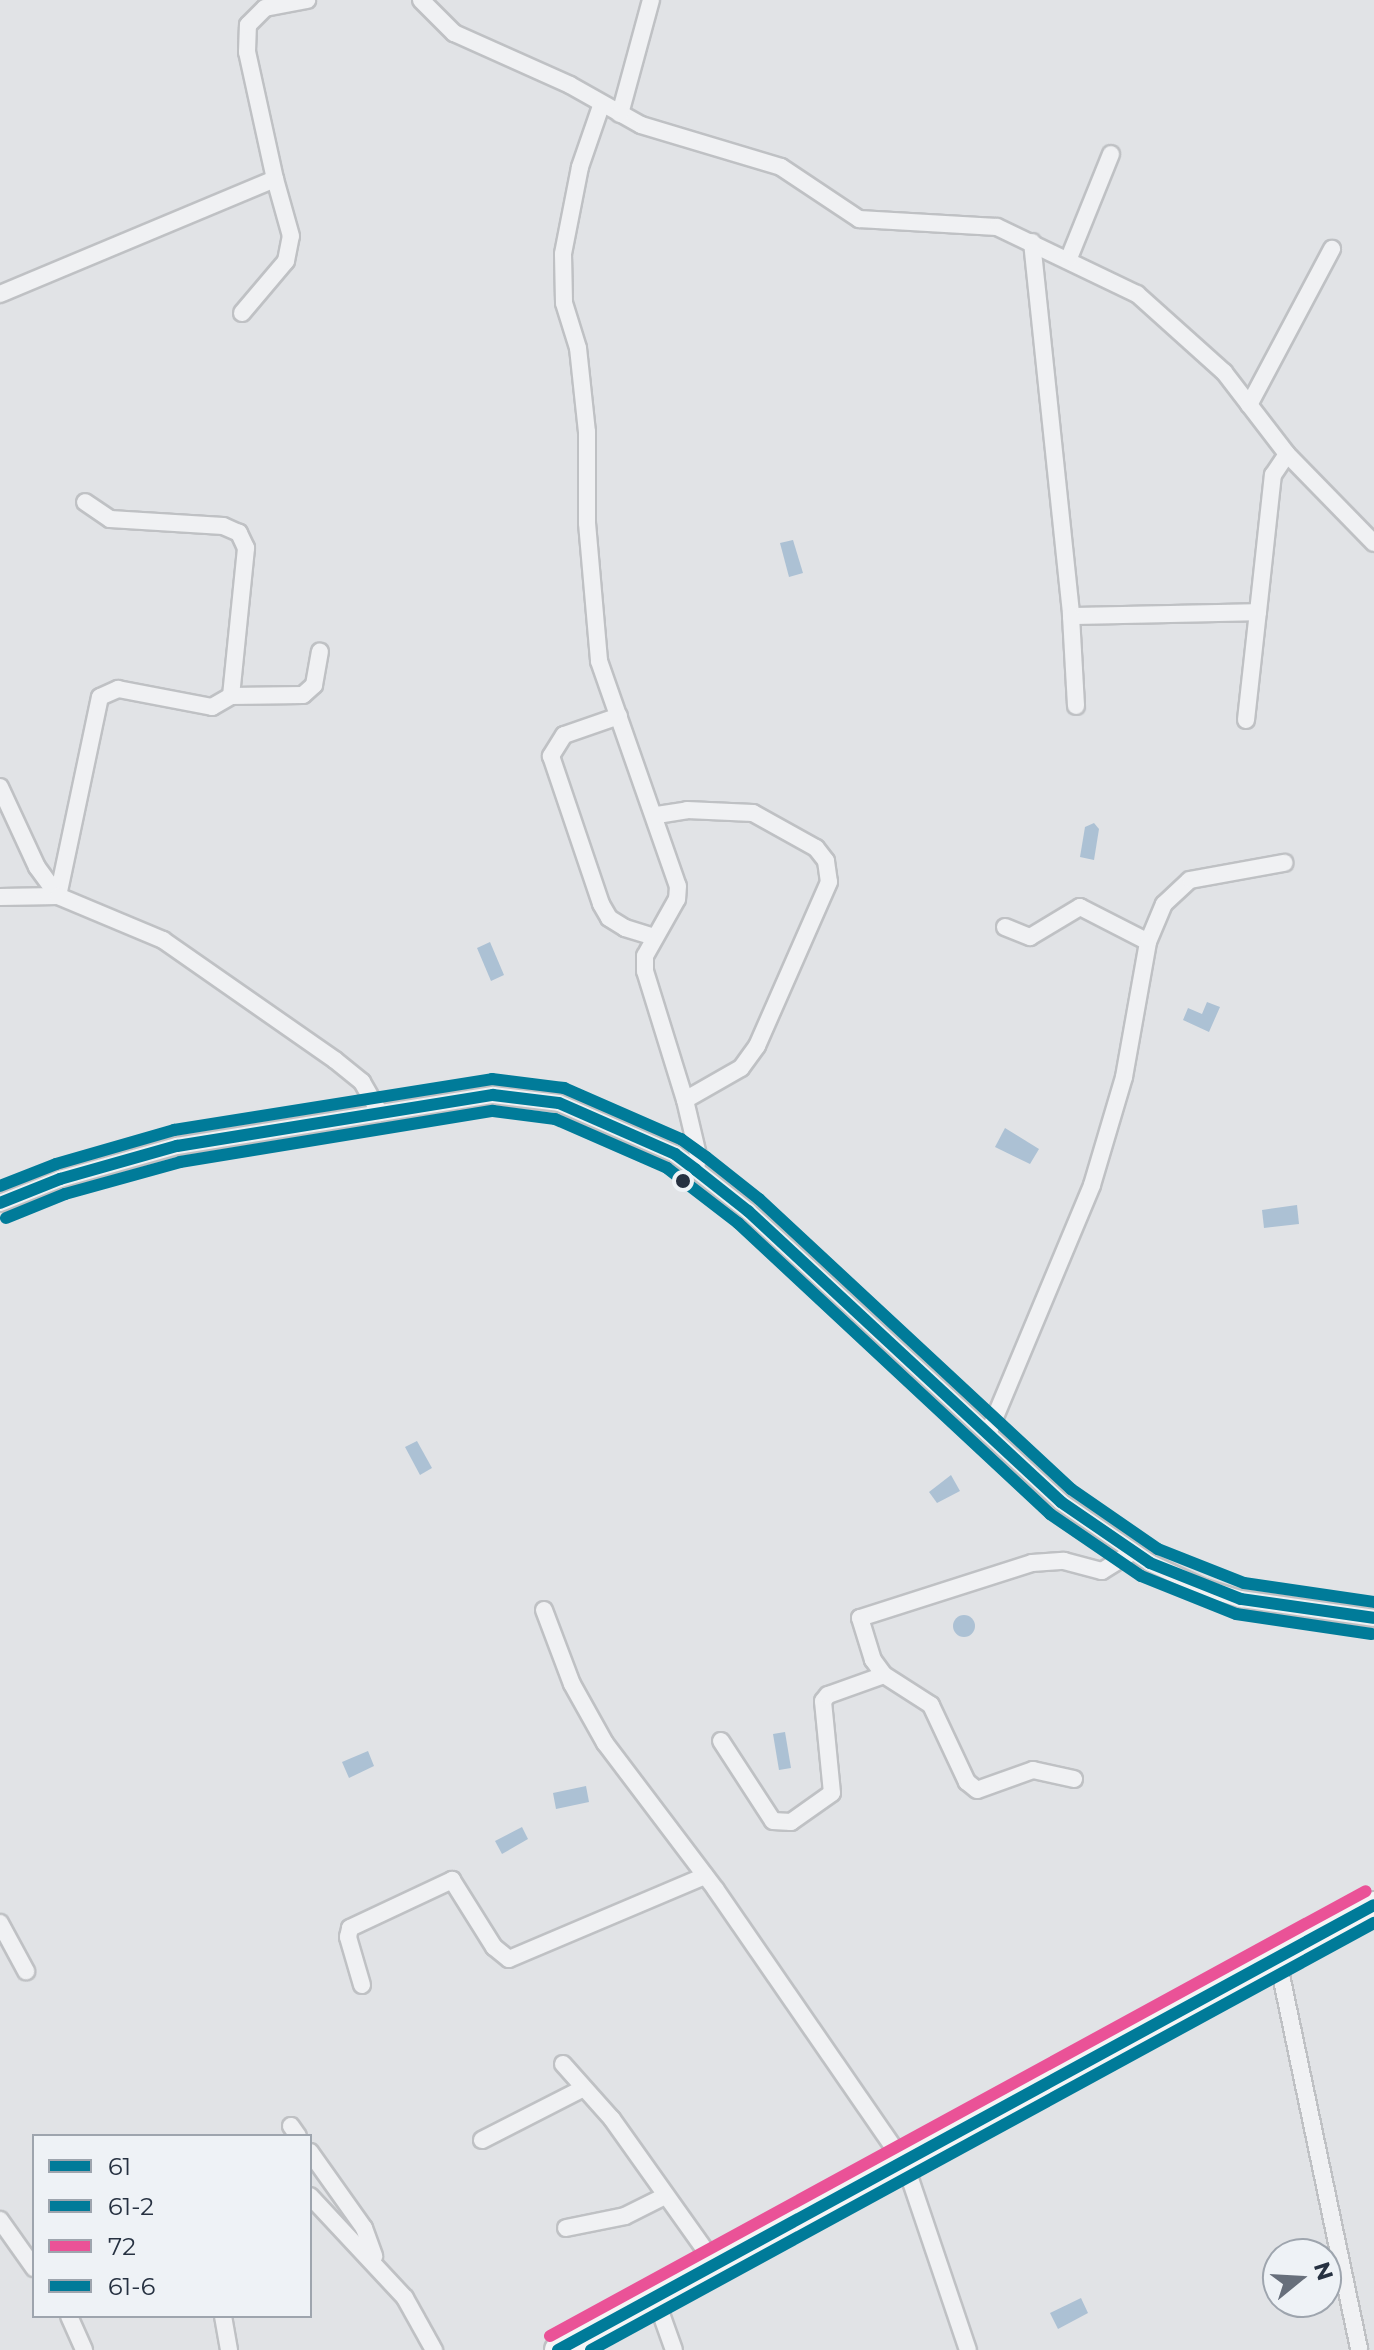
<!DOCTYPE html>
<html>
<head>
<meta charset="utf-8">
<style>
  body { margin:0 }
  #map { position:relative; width:1374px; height:2350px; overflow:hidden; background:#e1e3e6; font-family:Montserrat,sans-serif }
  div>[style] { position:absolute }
  .water>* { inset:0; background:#acc1d4 }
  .round { border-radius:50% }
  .roads { filter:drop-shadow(2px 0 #bfc1c4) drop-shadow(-2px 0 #bfc1c4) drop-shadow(0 2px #bfc1c4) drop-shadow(0 -2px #bfc1c4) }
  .minor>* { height:16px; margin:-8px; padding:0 8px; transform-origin:8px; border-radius:8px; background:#f0f1f3 }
  .primary>* { height:26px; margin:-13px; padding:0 13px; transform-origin:13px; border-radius:13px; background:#f5f5f6 }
  .bus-1>* { height:12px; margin:-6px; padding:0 6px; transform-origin:6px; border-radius:6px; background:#007b99 }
  .bus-2>* { height:12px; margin:-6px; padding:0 6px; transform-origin:6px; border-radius:6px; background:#007b99 }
  .bus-3>* { height:12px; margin:-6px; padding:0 6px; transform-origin:6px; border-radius:6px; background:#ea5297 }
  .bus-4>* { height:12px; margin:-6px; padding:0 6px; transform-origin:6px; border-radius:6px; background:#007b99 }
  .dots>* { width:22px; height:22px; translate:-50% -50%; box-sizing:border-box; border:4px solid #eef2f6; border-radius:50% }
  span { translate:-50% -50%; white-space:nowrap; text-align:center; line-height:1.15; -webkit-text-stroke:6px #eef2f6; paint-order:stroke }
  .legend { position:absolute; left:32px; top:2134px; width:280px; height:184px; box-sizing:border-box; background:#eef2f6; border:2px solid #9ea5ae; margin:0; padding:10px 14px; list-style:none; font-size:24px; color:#263141 }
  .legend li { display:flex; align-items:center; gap:16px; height:40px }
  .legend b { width:40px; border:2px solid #9ea5ae }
  .north { position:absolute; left:1262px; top:2238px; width:80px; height:80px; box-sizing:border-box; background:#eef2f6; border:2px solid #9ea5ae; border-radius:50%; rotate:72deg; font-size:22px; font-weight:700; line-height:32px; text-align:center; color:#263141 }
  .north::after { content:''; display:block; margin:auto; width:28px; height:36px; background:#676f7b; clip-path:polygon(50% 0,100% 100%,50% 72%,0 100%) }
</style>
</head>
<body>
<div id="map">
  <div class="water">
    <div style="clip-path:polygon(793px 540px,803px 573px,789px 577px,780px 543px)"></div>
    <div style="clip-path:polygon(1094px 823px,1099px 829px,1094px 860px,1080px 857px,1085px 827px)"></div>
    <div style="clip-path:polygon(490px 942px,504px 975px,491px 981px,477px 948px)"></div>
    <div style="clip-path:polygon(1207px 1002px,1220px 1007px,1209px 1032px,1183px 1020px,1188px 1008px,1202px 1014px)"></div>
    <div style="clip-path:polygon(1005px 1128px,1039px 1149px,1030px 1164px,995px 1147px)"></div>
    <div style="clip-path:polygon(1297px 1205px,1299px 1224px,1264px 1228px,1262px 1210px)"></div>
    <div style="clip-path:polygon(417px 1441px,432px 1468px,420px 1475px,405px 1447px)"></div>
    <div style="clip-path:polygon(951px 1475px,960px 1491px,937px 1503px,929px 1492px)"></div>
    <div class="round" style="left:953px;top:1615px;width:22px;height:22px"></div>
    <div style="clip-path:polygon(785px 1732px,791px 1768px,779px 1770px,773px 1734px)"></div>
    <div style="clip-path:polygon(368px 1751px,374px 1766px,349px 1778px,342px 1762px)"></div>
    <div style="clip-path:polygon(586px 1786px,589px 1802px,556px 1809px,553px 1793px)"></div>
    <div style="clip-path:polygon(522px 1827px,528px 1839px,502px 1854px,495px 1841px)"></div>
    <div style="clip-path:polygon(1081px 2298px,1088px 2313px,1058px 2329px,1050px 2313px)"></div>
  </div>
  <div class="roads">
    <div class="minor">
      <div style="left:421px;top:0;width:47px;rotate:45deg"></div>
      <div style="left:454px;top:33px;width:127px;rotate:24.1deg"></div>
      <div style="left:570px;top:85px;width:81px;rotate:29.4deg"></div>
      <div style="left:641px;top:125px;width:146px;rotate:16.7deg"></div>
      <div style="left:781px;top:167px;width:94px;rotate:33.7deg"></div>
      <div style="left:859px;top:219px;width:138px;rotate:3.3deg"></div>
      <div style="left:997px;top:227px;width:155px;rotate:25.6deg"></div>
      <div style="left:1137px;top:294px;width:117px;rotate:41.9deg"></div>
      <div style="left:1224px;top:372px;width:103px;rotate:52.5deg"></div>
      <div style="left:1287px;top:454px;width:124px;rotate:45.7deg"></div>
      <div style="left:601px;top:106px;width:65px;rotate:109deg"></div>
      <div style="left:580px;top:167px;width:89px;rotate:101.1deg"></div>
      <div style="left:563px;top:254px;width:49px;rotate:88.8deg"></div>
      <div style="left:564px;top:303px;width:47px;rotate:72.7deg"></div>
      <div style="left:578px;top:348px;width:84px;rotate:83.9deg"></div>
      <div style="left:587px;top:432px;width:91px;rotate:90deg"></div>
      <div style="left:587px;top:523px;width:139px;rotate:85deg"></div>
      <div style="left:599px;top:661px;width:238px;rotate:70.7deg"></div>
      <div style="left:678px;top:886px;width:13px;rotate:94deg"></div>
      <div style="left:677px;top:899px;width:65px;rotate:119.3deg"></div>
      <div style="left:645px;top:956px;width:15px;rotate:90deg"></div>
      <div style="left:645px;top:971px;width:135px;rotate:72.8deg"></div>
      <div style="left:685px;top:1100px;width:57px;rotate:76.7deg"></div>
      <div style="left:698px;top:1155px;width:15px;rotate:98deg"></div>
      <div style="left:620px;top:114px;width:118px;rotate:-74.8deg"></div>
      <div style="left:1032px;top:242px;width:376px;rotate:84deg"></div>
      <div style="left:1071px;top:616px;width:187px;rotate:-1.2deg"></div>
      <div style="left:1258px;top:612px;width:138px;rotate:-83.8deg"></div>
      <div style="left:1273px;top:475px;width:25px;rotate:-56deg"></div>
      <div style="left:1069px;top:258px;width:112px;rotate:-68deg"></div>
      <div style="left:0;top:294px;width:298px;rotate:-22.7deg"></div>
      <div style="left:275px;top:179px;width:130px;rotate:-102.4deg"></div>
      <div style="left:247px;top:52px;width:27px;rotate:-88deg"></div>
      <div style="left:248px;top:25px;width:24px;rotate:-45deg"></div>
      <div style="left:265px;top:8px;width:43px;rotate:-10.8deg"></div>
      <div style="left:242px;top:313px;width:68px;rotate:-49.8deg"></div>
      <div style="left:286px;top:261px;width:25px;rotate:-79deg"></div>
      <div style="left:291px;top:236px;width:59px;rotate:-105.7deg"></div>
      <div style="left:1249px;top:405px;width:177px;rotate:-62deg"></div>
      <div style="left:1071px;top:616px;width:90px;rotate:86.8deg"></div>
      <div style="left:231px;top:696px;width:72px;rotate:-0.8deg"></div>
      <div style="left:303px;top:695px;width:15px;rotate:-42deg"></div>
      <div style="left:314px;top:685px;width:34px;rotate:-80deg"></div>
      <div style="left:619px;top:716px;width:58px;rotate:160.9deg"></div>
      <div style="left:564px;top:735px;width:25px;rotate:122deg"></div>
      <div style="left:551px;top:756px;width:156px;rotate:71.3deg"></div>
      <div style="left:601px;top:904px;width:16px;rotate:60deg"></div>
      <div style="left:609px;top:918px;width:19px;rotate:32deg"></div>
      <div style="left:625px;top:928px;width:31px;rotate:17deg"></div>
      <div style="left:1246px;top:720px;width:109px;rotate:-83.7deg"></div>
      <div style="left:0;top:787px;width:88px;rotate:65.2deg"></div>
      <div style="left:37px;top:867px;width:36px;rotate:54deg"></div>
      <div style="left:657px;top:815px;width:30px;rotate:-9deg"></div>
      <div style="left:687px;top:810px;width:66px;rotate:2.6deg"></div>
      <div style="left:753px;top:813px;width:72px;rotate:29.1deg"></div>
      <div style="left:816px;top:848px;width:16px;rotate:52deg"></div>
      <div style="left:826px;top:861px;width:21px;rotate:82deg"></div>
      <div style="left:829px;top:882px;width:179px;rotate:113.7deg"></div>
      <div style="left:757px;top:1046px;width:27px;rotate:126deg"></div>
      <div style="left:741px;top:1068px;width:64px;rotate:150.3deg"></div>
      <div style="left:58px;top:896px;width:203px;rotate:-78.1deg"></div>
      <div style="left:100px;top:697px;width:20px;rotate:-24deg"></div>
      <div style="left:118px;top:689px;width:96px;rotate:10.8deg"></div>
      <div style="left:212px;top:707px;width:22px;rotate:-30deg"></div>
      <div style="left:231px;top:696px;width:149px;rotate:-84.2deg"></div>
      <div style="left:246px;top:548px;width:17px;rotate:-115deg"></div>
      <div style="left:239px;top:533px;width:17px;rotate:-156deg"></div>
      <div style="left:223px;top:526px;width:113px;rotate:-176.5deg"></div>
      <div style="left:110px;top:519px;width:30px;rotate:-146deg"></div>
      <div style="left:0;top:897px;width:58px;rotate:-1deg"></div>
      <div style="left:58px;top:896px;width:114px;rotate:22.7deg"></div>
      <div style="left:163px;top:940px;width:210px;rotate:34.9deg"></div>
      <div style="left:335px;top:1060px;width:35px;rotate:39deg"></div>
      <div style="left:362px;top:1082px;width:36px;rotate:60deg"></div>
      <div style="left:1005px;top:927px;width:27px;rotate:22deg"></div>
      <div style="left:1030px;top:937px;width:58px;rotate:-31deg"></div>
      <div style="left:1080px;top:907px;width:76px;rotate:27.2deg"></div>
      <div style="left:0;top:1203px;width:65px;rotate:-21.8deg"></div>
      <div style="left:60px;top:1179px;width:122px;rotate:-15.8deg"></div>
      <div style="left:177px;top:1146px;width:320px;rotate:-9.2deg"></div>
      <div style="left:493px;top:1095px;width:66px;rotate:6.9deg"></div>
      <div style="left:559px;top:1103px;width:127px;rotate:23.7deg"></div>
      <div style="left:675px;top:1154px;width:26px;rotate:37deg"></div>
      <div style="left:696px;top:1170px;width:66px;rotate:38.3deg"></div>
      <div style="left:748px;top:1211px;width:427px;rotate:42.9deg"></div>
      <div style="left:1061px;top:1502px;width:108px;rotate:34.4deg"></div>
      <div style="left:1150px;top:1563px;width:60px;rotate:24.8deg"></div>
      <div style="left:1204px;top:1588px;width:39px;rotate:17deg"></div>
      <div style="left:1241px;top:1599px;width:134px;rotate:8.1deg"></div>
      <div style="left:988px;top:1434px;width:270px;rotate:-67.3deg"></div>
      <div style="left:1092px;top:1185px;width:113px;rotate:-73.5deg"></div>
      <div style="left:1124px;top:1077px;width:137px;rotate:-79.9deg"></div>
      <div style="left:1148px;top:942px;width:41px;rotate:-67.2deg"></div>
      <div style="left:1164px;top:904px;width:35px;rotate:-43deg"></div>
      <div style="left:1190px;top:880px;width:96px;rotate:-10.3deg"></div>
      <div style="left:544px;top:1610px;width:79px;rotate:69.3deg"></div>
      <div style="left:572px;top:1684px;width:68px;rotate:60.8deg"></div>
      <div style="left:605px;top:1743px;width:184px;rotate:52.9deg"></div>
      <div style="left:716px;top:1890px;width:333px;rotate:55.4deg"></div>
      <div style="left:905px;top:2164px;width:196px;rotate:71.3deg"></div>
      <div style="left:721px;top:1741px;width:95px;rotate:57deg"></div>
      <div style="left:773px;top:1821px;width:18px;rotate:3deg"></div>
      <div style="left:791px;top:1822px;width:50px;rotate:-35.3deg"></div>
      <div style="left:832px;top:1793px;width:92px;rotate:-95.6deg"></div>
      <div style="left:823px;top:1701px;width:8px;rotate:-50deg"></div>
      <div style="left:828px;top:1695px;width:59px;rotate:-19.7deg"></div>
      <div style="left:1074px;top:1779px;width:42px;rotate:-167.6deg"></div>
      <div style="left:1033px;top:1770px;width:59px;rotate:160.3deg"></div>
      <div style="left:977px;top:1790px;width:13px;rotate:-141deg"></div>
      <div style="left:967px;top:1782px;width:85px;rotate:-115.1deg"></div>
      <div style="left:931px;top:1705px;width:56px;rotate:-147.4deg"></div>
      <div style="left:884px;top:1675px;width:19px;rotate:-126deg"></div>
      <div style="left:873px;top:1660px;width:44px;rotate:-107.2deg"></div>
      <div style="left:860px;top:1618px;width:181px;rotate:-17.7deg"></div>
      <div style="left:1032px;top:1563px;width:32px;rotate:-4deg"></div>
      <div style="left:1064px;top:1561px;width:39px;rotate:15deg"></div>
      <div style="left:1102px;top:1571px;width:36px;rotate:-32deg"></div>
      <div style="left:0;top:1923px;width:55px;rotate:61.6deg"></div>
      <div style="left:1277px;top:1956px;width:402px;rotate:78.2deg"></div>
      <div style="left:362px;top:1985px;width:50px;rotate:-106.3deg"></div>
      <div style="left:348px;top:1937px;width:9px;rotate:-77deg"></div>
      <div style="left:350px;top:1928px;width:113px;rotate:-25.2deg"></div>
      <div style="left:452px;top:1880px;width:79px;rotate:57.9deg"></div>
      <div style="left:494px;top:1947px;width:19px;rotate:39deg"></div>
      <div style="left:509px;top:1959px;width:213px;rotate:-23deg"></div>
      <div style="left:563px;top:2064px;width:74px;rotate:48.3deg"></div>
      <div style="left:612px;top:2119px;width:178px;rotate:54.6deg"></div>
      <div style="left:291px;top:2126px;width:12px;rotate:55deg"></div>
      <div style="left:482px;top:2140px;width:114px;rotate:-27deg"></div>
      <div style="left:310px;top:2152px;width:93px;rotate:54.6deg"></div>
      <div style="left:364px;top:2228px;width:30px;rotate:70deg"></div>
      <div style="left:310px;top:2196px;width:139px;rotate:47deg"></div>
      <div style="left:405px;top:2298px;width:60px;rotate:60.9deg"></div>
      <div style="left:0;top:2220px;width:59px;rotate:54.7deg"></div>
      <div style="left:566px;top:2228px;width:60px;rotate:-11.5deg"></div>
      <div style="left:625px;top:2216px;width:45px;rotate:-26.6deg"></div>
      <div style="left:655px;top:2297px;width:56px;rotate:70.3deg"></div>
      <div style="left:69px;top:2316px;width:37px;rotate:66deg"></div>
      <div style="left:223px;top:2316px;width:35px;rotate:80deg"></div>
    </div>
    <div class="primary">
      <div style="left:558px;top:2350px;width:929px;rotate:-28.61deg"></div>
    </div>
  </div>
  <div class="bus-1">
    <div style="left:0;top:1203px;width:65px;rotate:-21.8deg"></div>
    <div style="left:60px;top:1179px;width:122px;rotate:-15.8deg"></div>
    <div style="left:177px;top:1146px;width:320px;rotate:-9.2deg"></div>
    <div style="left:493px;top:1095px;width:66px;rotate:6.9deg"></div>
    <div style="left:559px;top:1103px;width:127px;rotate:23.7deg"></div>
    <div style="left:675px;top:1154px;width:26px;rotate:37deg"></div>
    <div style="left:696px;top:1170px;width:66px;rotate:38.3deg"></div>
    <div style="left:748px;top:1211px;width:427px;rotate:42.9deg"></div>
    <div style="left:1061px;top:1502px;width:108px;rotate:34.4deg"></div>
    <div style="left:1150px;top:1563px;width:98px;rotate:21.6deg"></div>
    <div style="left:1241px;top:1599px;width:134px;rotate:8.1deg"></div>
    <div style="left:558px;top:2350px;width:929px;rotate:-28.61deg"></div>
  </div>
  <div class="bus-2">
    <div style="left:6px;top:1218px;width:64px;rotate:-22.1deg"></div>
    <div style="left:65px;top:1194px;width:119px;rotate:-15.5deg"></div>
    <div style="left:180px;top:1162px;width:317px;rotate:-9.3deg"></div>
    <div style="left:493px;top:1111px;width:63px;rotate:7.4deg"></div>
    <div style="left:555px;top:1119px;width:122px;rotate:23.6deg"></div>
    <div style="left:667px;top:1168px;width:24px;rotate:38deg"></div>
    <div style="left:686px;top:1183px;width:66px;rotate:37.6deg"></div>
    <div style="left:738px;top:1223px;width:427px;rotate:43deg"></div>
    <div style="left:1050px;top:1514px;width:110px;rotate:34.3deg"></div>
    <div style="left:1141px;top:1576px;width:102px;rotate:21.8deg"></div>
    <div style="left:1236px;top:1614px;width:137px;rotate:8.4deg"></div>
    <div style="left:591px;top:2350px;width:892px;rotate:-28.61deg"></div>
  </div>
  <div class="bus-3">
    <div style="left:550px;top:2336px;width:929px;rotate:-28.61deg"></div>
  </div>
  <div class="bus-4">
    <div style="left:0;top:1186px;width:60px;rotate:-21.4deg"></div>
    <div style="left:56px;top:1164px;width:123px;rotate:-16.1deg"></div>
    <div style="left:174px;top:1130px;width:322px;rotate:-9.1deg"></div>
    <div style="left:492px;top:1079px;width:73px;rotate:7.1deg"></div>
    <div style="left:564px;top:1088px;width:128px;rotate:23.6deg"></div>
    <div style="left:681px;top:1139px;width:31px;rotate:36deg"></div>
    <div style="left:706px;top:1157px;width:68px;rotate:38.4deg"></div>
    <div style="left:759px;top:1199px;width:426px;rotate:42.9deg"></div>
    <div style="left:1071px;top:1489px;width:106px;rotate:34.6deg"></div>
    <div style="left:1158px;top:1549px;width:92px;rotate:21.6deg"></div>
    <div style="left:1244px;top:1583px;width:131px;rotate:8.3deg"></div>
  </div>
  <div class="dots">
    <div style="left:683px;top:1181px;background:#263141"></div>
  </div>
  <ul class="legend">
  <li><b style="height:10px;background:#007b99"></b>61</li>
  <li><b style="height:10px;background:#007b99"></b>61-2</li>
  <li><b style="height:10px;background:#ea5297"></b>72</li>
  <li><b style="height:10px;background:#007b99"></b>61-6</li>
  </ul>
  <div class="north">N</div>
</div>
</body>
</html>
